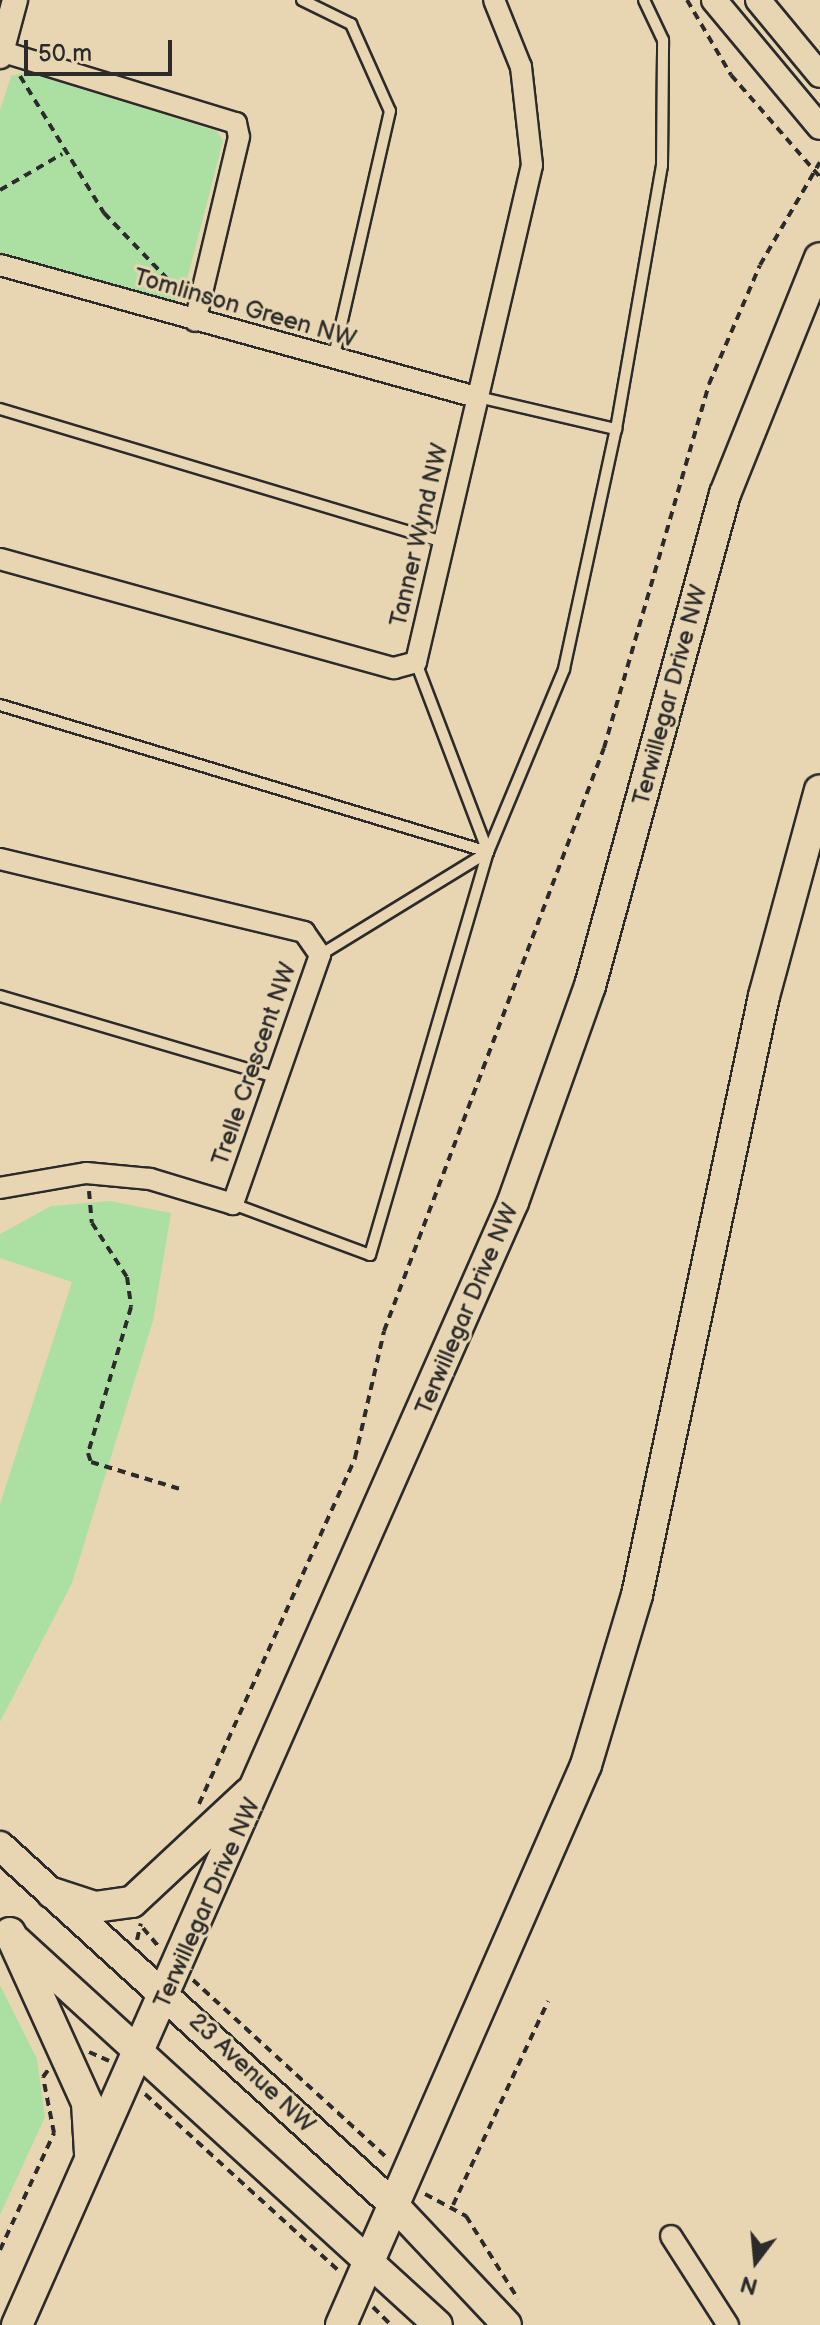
<!DOCTYPE html>
<html>
<head>
<meta charset="utf-8">
<style>
  body { margin:0 }
  #map { position:relative; width:820px; height:2325px; overflow:hidden; background:#e8d6b3; font-family:"Balsamiq Sans",sans-serif }
  div>[style] { position:absolute }
  .green>* { inset:0; background:#abe0a2 }
  .path>* { height:4px; margin-top:-2px; transform-origin:0; background:repeating-linear-gradient(90deg,#2b2b2b 0 8px,transparent 0 14px) }
  .roads { filter:drop-shadow(2px 0 #2b2b2b) drop-shadow(-2px 0 #2b2b2b) drop-shadow(0 2px #2b2b2b) drop-shadow(0 -2px #2b2b2b) }
  .service>* { height:10px; margin:-5px; padding:0 5px; transform-origin:5px; border-radius:5px; background:#e8d6b3 }
  .minor>* { height:20px; margin:-10px; padding:0 10px; transform-origin:10px; border-radius:10px; background:#e8d6b3 }
  .tertiary>* { height:24px; margin:-12px; padding:0 12px; transform-origin:12px; border-radius:12px; background:#e8d6b3 }
  .secondary>* { height:28px; margin:-14px; padding:0 14px; transform-origin:14px; border-radius:14px; background:#e8d6b3 }
  .primary>* { height:30px; margin:-15px; padding:0 15px; transform-origin:15px; border-radius:15px; background:#e8d6b3 }
  span { translate:-50% -50%; white-space:nowrap; text-align:center; line-height:1.15; -webkit-text-stroke:6px #e8d6b3; paint-order:stroke }
  .street-label { font-size:24px; color:#2b2b2b }
  .north { position:absolute; left:716px; top:2221px; width:80px; height:80px; -webkit-text-stroke:6px #e8d6b3; paint-order:stroke; rotate:196deg; font-size:22px; font-weight:700; line-height:32px; text-align:center; color:#2b2b2b }
  .north::after { content:''; display:block; margin:auto; width:28px; height:36px; background:#2b2b2b; clip-path:polygon(50% 0,100% 100%,50% 72%,0 100%) }
  .scale { position:absolute; left:24px; top:40px; width:148px; height:36px; box-sizing:border-box; border:4px solid #2b2b2b; border-top:0; padding-left:10px; font-size:24px; line-height:28px; white-space:nowrap; color:#2b2b2b; -webkit-text-stroke:6px #e8d6b3; paint-order:stroke }
</style>
</head>
<body>
<div id="map">
  <div class="green">
    <div style="clip-path:polygon(27px 72px,217px 131px,223px 141px,183px 295px,173px 302px,0 252px,0 110px,11px 76px)"></div>
    <div style="clip-path:polygon(110px 1201px,171px 1213px,153px 1321px,72px 1583px,0 1722px,0 1504px,72px 1282px,0 1258px,0 1234px,51px 1206px)"></div>
    <div style="clip-path:polygon(0 1985px,37px 2059px,45px 2117px,0 2215px)"></div>
  </div>
  <div class="path">
    <div style="left:687px;top:0;width:87px;rotate:59.6deg"></div>
    <div style="left:731px;top:75px;width:135px;rotate:48.9deg"></div>
    <div style="left:20px;top:76px;width:161px;rotate:58.5deg"></div>
    <div style="left:104px;top:213px;width:114px;rotate:46.1deg"></div>
    <div style="left:0;top:190px;width:72px;rotate:-30.1deg"></div>
    <div style="left:89px;top:1191px;width:32px;rotate:85deg"></div>
    <div style="left:92px;top:1223px;width:64px;rotate:57.1deg"></div>
    <div style="left:127px;top:1277px;width:30px;rotate:82deg"></div>
    <div style="left:131px;top:1307px;width:152px;rotate:106.4deg"></div>
    <div style="left:88px;top:1453px;width:9px;rotate:72deg"></div>
    <div style="left:91px;top:1462px;width:93px;rotate:16.9deg"></div>
    <div style="left:199px;top:1804px;width:380px;rotate:-65.7deg"></div>
    <div style="left:355px;top:1458px;width:130px;rotate:-77.1deg"></div>
    <div style="left:384px;top:1331px;width:623px;rotate:-69.33deg"></div>
    <div style="left:604px;top:748px;width:379px;rotate:-73.9deg"></div>
    <div style="left:709px;top:384px;width:129px;rotate:-66.8deg"></div>
    <div style="left:760px;top:265px;width:119px;rotate:-59.8deg"></div>
    <div style="left:143px;top:1928px;width:23px;rotate:50deg"></div>
    <div style="left:137px;top:1940px;width:17px;rotate:-77deg"></div>
    <div style="left:193px;top:1980px;width:263px;rotate:42.5deg"></div>
    <div style="left:89px;top:2052px;width:22px;rotate:24deg"></div>
    <div style="left:145px;top:2094px;width:263px;rotate:42.4deg"></div>
    <div style="left:425px;top:2194px;width:47px;rotate:28.2deg"></div>
    <div style="left:466px;top:2216px;width:98px;rotate:57.9deg"></div>
    <div style="left:453px;top:2205px;width:225px;rotate:-65deg"></div>
    <div style="left:0;top:2250px;width:129px;rotate:-65.2deg"></div>
    <div style="left:54px;top:2133px;width:57px;rotate:-101.1deg"></div>
    <div style="left:43px;top:2077px;width:9px;rotate:-54deg"></div>
    <div style="left:373px;top:2307px;width:25px;rotate:45deg"></div>
  </div>
  <div class="roads">
    <div class="service">
      <div style="left:302px;top:0;width:55px;rotate:26.1deg"></div>
      <div style="left:351px;top:24px;width:95px;rotate:65.9deg"></div>
      <div style="left:390px;top:111px;width:254px;rotate:102.9deg"></div>
      <div style="left:478px;top:397px;width:142px;rotate:13.1deg"></div>
      <div style="left:0;top:409px;width:463px;rotate:16.7deg"></div>
      <div style="left:0;top:705px;width:510px;rotate:16.76deg"></div>
      <div style="left:488px;top:852px;width:198px;rotate:-67.4deg"></div>
      <div style="left:564px;top:669px;width:246px;rotate:-77.8deg"></div>
      <div style="left:616px;top:429px;width:267px;rotate:-80.1deg"></div>
      <div style="left:662px;top:166px;width:126px;rotate:-89.5deg"></div>
      <div style="left:663px;top:40px;width:44px;rotate:-115.4deg"></div>
      <div style="left:320px;top:955px;width:197px;rotate:-31.5deg"></div>
      <div style="left:0;top:996px;width:287px;rotate:16.4deg"></div>
      <div style="left:233px;top:1204px;width:146px;rotate:20.4deg"></div>
      <div style="left:370px;top:1255px;width:420px;rotate:-73.7deg"></div>
      <div style="left:488px;top:852px;width:203px;rotate:-110.8deg"></div>
    </div>
    <div class="minor">
      <div style="left:0;top:51px;width:247px;rotate:17deg"></div>
      <div style="left:236px;top:123px;width:14px;rotate:78deg"></div>
      <div style="left:239px;top:137px;width:189px;rotate:103.4deg"></div>
      <div style="left:0;top:265px;width:494px;rotate:15.5deg"></div>
      <div style="left:0;top:559px;width:409px;rotate:15.5deg"></div>
      <div style="left:394px;top:668px;width:23px;rotate:-15deg"></div>
      <div style="left:416px;top:662px;width:510px;rotate:-76.86deg"></div>
      <div style="left:532px;top:165px;width:99px;rotate:-96.4deg"></div>
      <div style="left:521px;top:67px;width:72px;rotate:-111.9deg"></div>
      <div style="left:0;top:859px;width:313px;rotate:13.5deg"></div>
      <div style="left:304px;top:932px;width:28px;rotate:55deg"></div>
      <div style="left:320px;top:955px;width:264px;rotate:109.3deg"></div>
      <div style="left:233px;top:1204px;width:87px;rotate:-163.2deg"></div>
      <div style="left:150px;top:1179px;width:64px;rotate:-174.6deg"></div>
      <div style="left:86px;top:1173px;width:87px;rotate:170.1deg"></div>
      <div style="left:671px;top:2236px;width:106px;rotate:57.4deg"></div>
    </div>
    <div class="tertiary">
      <div style="left:714px;top:0;width:165px;rotate:50.2deg"></div>
      <div style="left:758px;top:0;width:97px;rotate:50.4deg"></div>
      <div style="left:0;top:56px;width:58px;rotate:-75deg"></div>
    </div>
    <div class="secondary">
      <div style="left:0;top:1846px;width:534px;rotate:42.35deg"></div>
      <div style="left:395px;top:2206px;width:163px;rotate:46.7deg"></div>
      <div style="left:13px;top:1937px;width:575px;rotate:42.39deg"></div>
    </div>
    <div class="primary">
      <div style="left:52px;top:1893px;width:45px;rotate:18deg"></div>
      <div style="left:95px;top:1907px;width:37px;rotate:-8deg"></div>
      <div style="left:132px;top:1902px;width:160px;rotate:-43deg"></div>
      <div style="left:10px;top:1933px;width:187px;rotate:65.6deg"></div>
      <div style="left:87px;top:2103px;width:51px;rotate:86.6deg"></div>
      <div style="left:17px;top:2325px;width:1228px;rotate:-66.17deg"></div>
      <div style="left:513px;top:1202px;width:229px;rotate:-70.4deg"></div>
      <div style="left:590px;top:986px;width:510px;rotate:-74.66deg"></div>
      <div style="left:725px;top:494px;width:254px;rotate:-68.1deg"></div>
      <div style="left:341px;top:2325px;width:611px;rotate:-66.37deg"></div>
      <div style="left:586px;top:1765px;width:177px;rotate:-73.3deg"></div>
      <div style="left:637px;top:1595px;width:612px;rotate:-78.03deg"></div>
      <div style="left:764px;top:996px;width:213px;rotate:-74.8deg"></div>
    </div>
  </div>
  <div class="street-label">
    <span style="left:245px;top:308px;rotate:16deg">Tomlinson Green NW</span>
    <span style="left:419px;top:535px;rotate:-77deg">Tanner Wynd NW</span>
    <span style="left:670px;top:695px;rotate:-75deg">Terwillegar Drive NW</span>
    <span style="left:254px;top:1064px;rotate:-71deg">Trelle Crescent NW</span>
    <span style="left:467px;top:1309px;rotate:-67deg">Terwillegar Drive NW</span>
    <span style="left:207px;top:1903px;rotate:-66deg">Terwillegar Drive NW</span>
    <span style="left:252px;top:2073px;rotate:43deg">23 Avenue NW</span>
  </div>
  <div class="north">N</div>
  <div class="scale">50 m</div>
</div>
</body>
</html>
